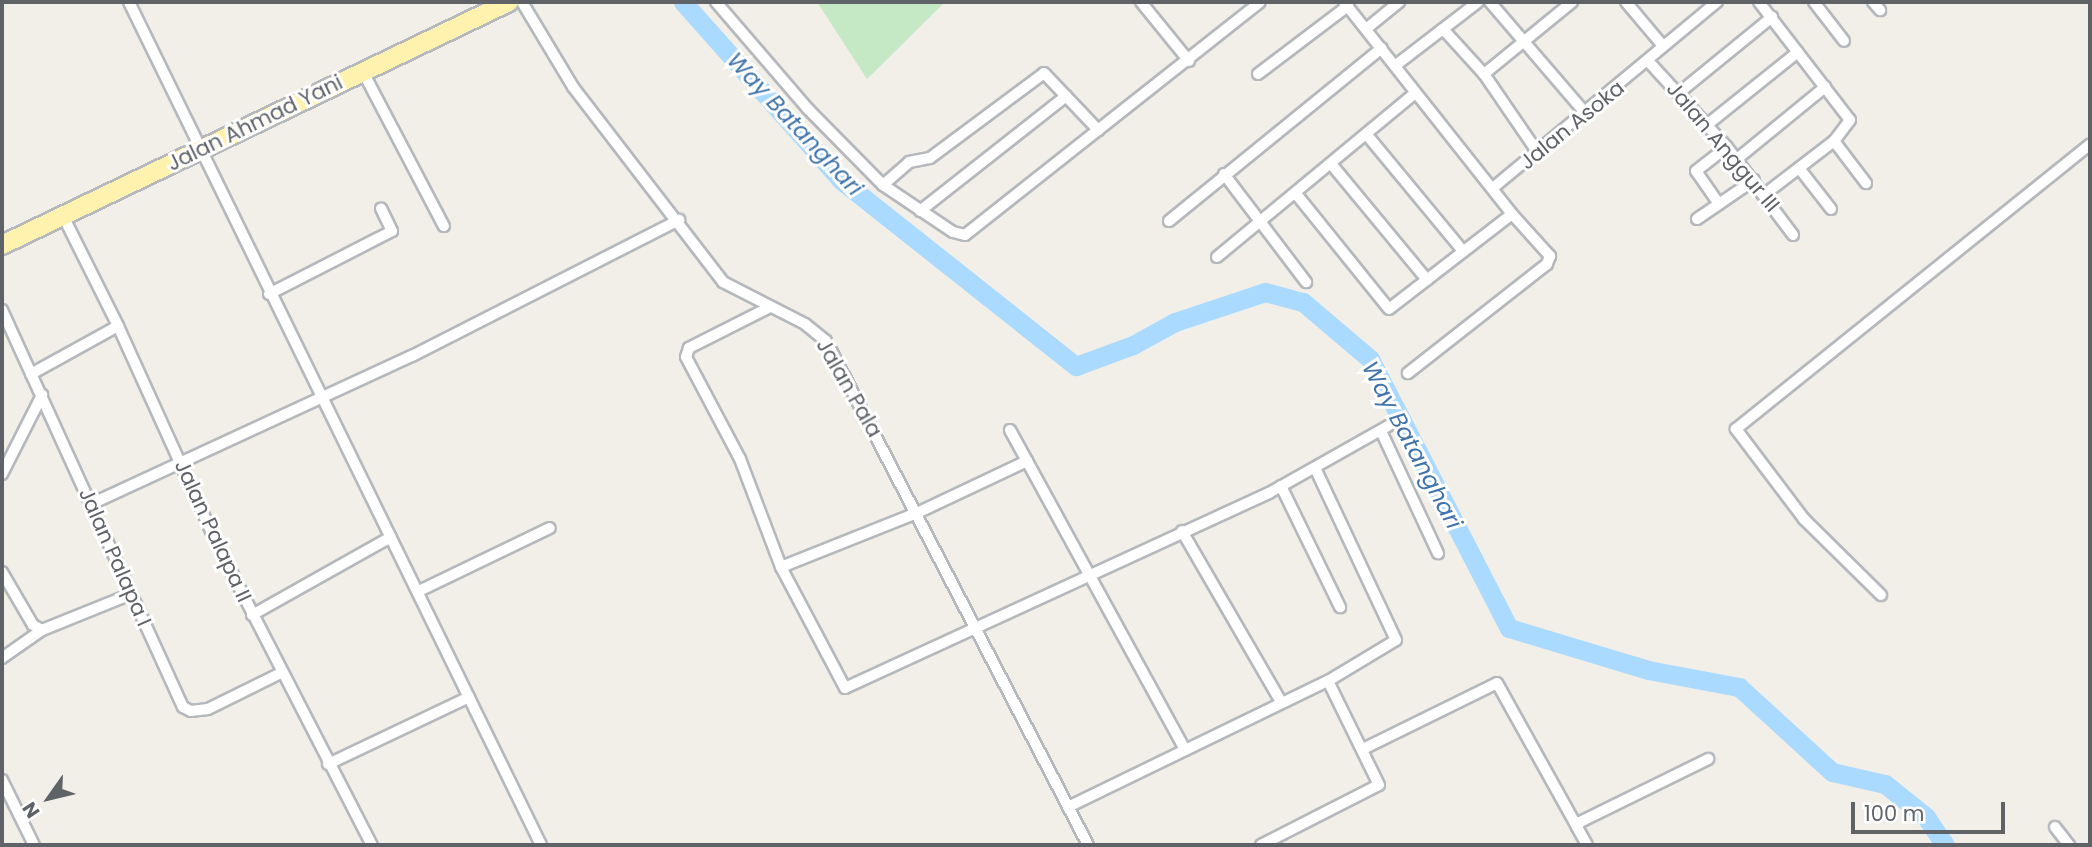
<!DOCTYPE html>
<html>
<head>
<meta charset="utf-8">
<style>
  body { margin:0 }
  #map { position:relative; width:2092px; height:847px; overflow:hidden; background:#f1efe8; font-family:Poppins,sans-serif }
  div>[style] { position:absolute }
  .green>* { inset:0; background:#c5e8c5 }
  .river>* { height:19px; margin:-9.5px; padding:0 9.5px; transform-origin:9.5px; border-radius:9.5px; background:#aadaff }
  .roads { filter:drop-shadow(2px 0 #b5b8bc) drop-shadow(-2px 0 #b5b8bc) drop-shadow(0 2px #b5b8bc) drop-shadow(0 -2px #b5b8bc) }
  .minor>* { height:10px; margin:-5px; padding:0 5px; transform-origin:5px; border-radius:5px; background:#fff }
  .primary>* { height:18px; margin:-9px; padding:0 9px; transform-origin:9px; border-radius:9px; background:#fff2af }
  span { translate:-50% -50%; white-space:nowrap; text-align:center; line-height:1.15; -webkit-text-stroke:6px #fff; paint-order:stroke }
  .street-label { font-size:21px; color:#5f6368 }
  .water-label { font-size:23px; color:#4174aa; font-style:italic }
  .frame { position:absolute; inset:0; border:4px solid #5f6368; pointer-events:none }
  .north { position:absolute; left:14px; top:763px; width:70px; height:70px; -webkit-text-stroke:5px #fff; paint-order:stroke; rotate:236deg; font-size:19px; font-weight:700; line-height:28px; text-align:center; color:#5f6368 }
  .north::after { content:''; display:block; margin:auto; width:24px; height:32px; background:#5f6368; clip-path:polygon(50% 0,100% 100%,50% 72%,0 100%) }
  .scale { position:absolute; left:1851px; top:802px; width:154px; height:32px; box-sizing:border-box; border:4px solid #5f6368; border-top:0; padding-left:9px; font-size:21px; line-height:24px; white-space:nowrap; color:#5f6368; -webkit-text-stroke:5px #fff; paint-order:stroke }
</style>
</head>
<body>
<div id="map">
  <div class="green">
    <div style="clip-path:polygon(817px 2px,945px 2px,867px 79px)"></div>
  </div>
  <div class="river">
    <div style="left:683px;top:2px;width:238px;rotate:48.4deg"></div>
    <div style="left:841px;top:180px;width:300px;rotate:38.4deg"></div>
    <div style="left:1076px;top:366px;width:61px;rotate:-20.2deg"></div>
    <div style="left:1133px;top:345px;width:48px;rotate:-28.7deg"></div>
    <div style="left:1175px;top:322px;width:95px;rotate:-18.4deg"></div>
    <div style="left:1265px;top:292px;width:39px;rotate:15deg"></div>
    <div style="left:1303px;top:302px;width:88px;rotate:40.4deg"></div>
    <div style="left:1370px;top:359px;width:303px;rotate:62.7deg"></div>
    <div style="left:1509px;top:628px;width:145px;rotate:16.8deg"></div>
    <div style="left:1648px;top:670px;width:93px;rotate:10.6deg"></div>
    <div style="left:1739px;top:687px;width:126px;rotate:42.4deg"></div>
    <div style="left:1832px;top:772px;width:54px;rotate:12.8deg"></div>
    <div style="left:1885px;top:784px;width:53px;rotate:38.8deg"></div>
    <div style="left:1926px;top:817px;width:34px;rotate:56deg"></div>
  </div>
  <div class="roads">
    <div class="minor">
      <div style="left:129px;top:2px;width:938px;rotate:63.95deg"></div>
      <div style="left:522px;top:2px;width:99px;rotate:59deg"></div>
      <div style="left:573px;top:87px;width:246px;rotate:52.4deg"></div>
      <div style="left:723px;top:282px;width:92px;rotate:27.1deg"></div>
      <div style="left:805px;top:324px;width:27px;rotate:39deg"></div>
      <div style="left:826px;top:341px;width:568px;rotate:62.53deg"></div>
      <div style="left:716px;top:2px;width:141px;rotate:49.3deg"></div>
      <div style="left:808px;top:109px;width:107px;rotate:45.4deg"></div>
      <div style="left:883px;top:185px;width:84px;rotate:33.9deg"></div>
      <div style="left:953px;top:232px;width:12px;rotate:14deg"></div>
      <div style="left:965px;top:235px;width:169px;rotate:-38.3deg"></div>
      <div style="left:1141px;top:2px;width:76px;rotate:50.9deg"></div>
      <div style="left:1344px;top:2px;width:270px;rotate:51.6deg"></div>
      <div style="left:1512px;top:214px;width:57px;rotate:47.9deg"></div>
      <div style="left:1550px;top:256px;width:9px;rotate:111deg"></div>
      <div style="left:1547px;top:264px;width:177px;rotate:141.9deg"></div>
      <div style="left:1490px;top:2px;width:146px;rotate:49.4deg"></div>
      <div style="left:1626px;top:2px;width:57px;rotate:49.9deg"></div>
      <div style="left:1759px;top:2px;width:149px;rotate:52.4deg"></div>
      <div style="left:1850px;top:120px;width:26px;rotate:127deg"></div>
      <div style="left:1834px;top:141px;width:87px;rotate:142.5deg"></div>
      <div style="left:1814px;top:2px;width:49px;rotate:52.4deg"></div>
      <div style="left:1873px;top:2px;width:11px;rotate:49deg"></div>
      <div style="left:1366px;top:29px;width:43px;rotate:-39.3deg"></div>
      <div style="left:1443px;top:29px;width:61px;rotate:47.7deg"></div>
      <div style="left:1484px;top:74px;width:96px;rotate:55.6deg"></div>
      <div style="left:1649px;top:62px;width:115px;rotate:47.5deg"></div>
      <div style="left:1727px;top:147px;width:110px;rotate:53.1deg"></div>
      <div style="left:1396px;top:65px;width:103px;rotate:-37.5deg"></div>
      <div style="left:363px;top:72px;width:174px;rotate:62.3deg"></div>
      <div style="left:1258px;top:74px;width:113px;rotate:-37.1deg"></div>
      <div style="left:1484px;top:74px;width:114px;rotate:-39.3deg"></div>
      <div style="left:1680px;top:92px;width:119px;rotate:-39.2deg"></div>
      <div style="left:1708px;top:124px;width:115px;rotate:-38.7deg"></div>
      <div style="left:1367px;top:135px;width:151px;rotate:50.4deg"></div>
      <div style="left:1834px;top:141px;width:53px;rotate:52.7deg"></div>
      <div style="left:1737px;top:159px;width:114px;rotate:-39.3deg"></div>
      <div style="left:1332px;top:165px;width:149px;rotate:50.4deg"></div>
      <div style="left:1799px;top:168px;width:52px;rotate:52deg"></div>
      <div style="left:1224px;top:174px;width:136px;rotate:52.8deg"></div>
      <div style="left:883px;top:185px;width:35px;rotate:-41deg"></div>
      <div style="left:909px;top:162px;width:21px;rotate:-11deg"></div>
      <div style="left:930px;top:158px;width:142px;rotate:-36.7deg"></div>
      <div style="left:1044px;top:73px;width:79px;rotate:46.5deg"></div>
      <div style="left:1098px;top:130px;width:206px;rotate:-38.3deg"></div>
      <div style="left:1494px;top:187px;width:290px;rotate:-39.7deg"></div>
      <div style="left:1297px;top:195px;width:146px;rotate:51.1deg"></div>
      <div style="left:1389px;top:309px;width:155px;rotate:-37.7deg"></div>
      <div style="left:1719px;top:204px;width:40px;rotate:-124.9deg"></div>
      <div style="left:1696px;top:171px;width:39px;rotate:-38deg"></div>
      <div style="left:920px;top:211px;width:186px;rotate:-38.2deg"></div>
      <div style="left:62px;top:214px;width:125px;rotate:63.4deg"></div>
      <div style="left:118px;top:326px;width:235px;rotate:65.6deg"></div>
      <div style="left:215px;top:540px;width:343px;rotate:62.8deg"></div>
      <div style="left:1697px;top:219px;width:69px;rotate:-34.4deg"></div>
      <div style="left:1169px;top:221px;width:274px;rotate:-39.1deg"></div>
      <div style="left:1217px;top:257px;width:257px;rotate:-39.6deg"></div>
      <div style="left:269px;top:294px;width:138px;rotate:-27.1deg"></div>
      <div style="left:392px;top:231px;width:25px;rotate:-116deg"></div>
      <div style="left:770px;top:307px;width:91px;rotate:153.2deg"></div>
      <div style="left:689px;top:348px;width:9px;rotate:108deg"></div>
      <div style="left:686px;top:357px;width:115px;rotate:62.1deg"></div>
      <div style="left:740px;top:459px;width:116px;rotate:69.2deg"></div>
      <div style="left:781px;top:567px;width:137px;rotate:62.1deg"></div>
      <div style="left:845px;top:688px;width:467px;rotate:-24.7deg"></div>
      <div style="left:1269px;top:493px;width:137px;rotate:-29.4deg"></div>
      <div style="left:2px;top:310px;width:436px;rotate:65.5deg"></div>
      <div style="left:183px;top:707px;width:9px;rotate:27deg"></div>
      <div style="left:191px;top:711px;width:17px;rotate:-7deg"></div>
      <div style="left:208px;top:709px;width:81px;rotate:-26.3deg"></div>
      <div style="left:31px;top:374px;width:99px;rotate:-28.9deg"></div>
      <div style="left:1010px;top:430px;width:365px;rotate:61.3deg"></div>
      <div style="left:1381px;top:431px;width:135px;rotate:65deg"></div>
      <div style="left:2px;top:474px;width:89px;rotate:-63.1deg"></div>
      <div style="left:1281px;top:486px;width:135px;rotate:64deg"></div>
      <div style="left:91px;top:504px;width:353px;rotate:-24.8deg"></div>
      <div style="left:412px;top:356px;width:300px;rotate:-27deg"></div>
      <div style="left:1182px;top:531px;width:198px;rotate:59.9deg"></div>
      <div style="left:781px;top:567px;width:146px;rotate:-21.7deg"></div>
      <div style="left:917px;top:513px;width:122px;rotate:-25.3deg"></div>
      <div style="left:2px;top:572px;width:61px;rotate:59.7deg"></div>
      <div style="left:33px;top:625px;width:10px;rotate:29deg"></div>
      <div style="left:419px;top:591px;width:145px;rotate:-25.7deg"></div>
      <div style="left:1881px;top:595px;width:108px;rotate:-135.4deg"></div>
      <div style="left:1804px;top:519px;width:113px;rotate:-127.1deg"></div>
      <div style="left:1736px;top:429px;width:454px;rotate:-38.8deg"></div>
      <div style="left:252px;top:615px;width:159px;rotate:-29.3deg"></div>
      <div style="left:2px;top:658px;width:49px;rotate:-35deg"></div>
      <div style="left:42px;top:630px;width:96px;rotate:-22deg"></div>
      <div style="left:1363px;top:749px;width:149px;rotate:-26.2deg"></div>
      <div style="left:1497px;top:683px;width:165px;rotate:60.9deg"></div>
      <div style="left:328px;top:764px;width:156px;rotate:-25.4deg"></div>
      <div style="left:2px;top:780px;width:72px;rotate:63.8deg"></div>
      <div style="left:1068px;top:807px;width:289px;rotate:-25.9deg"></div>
      <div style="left:1328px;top:681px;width:79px;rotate:-31.1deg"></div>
      <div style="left:1396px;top:640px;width:190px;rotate:-115.2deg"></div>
      <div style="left:2055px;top:827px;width:23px;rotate:52deg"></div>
      <div style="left:1261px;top:845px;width:132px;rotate:-27deg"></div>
      <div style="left:1379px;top:785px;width:116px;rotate:-116.1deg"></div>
      <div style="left:1587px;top:845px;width:21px;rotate:-119deg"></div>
      <div style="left:1577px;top:827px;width:6px;rotate:-59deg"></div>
      <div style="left:1580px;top:822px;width:143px;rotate:-26.2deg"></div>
    </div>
    <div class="primary">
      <div style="left:2px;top:245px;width:562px;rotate:-25.61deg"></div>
    </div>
  </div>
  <div class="street-label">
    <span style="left:255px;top:123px;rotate:-26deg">Jalan Ahmad Yani</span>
    <span style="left:1572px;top:125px;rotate:-39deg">Jalan Asoka</span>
    <span style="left:1723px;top:147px;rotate:50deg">Jalan Anggur III</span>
    <span style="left:849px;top:388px;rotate:60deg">Jalan Pala</span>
    <span style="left:213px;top:531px;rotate:65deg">Jalan Palapa II</span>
    <span style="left:115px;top:557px;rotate:66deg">Jalan Palapa I</span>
  </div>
  <div class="water-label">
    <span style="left:795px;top:124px;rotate:47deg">Way Batanghari</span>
    <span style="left:1412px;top:445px;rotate:62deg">Way Batanghari</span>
  </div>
  <div class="frame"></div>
  <div class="north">N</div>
  <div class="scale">100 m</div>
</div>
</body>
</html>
